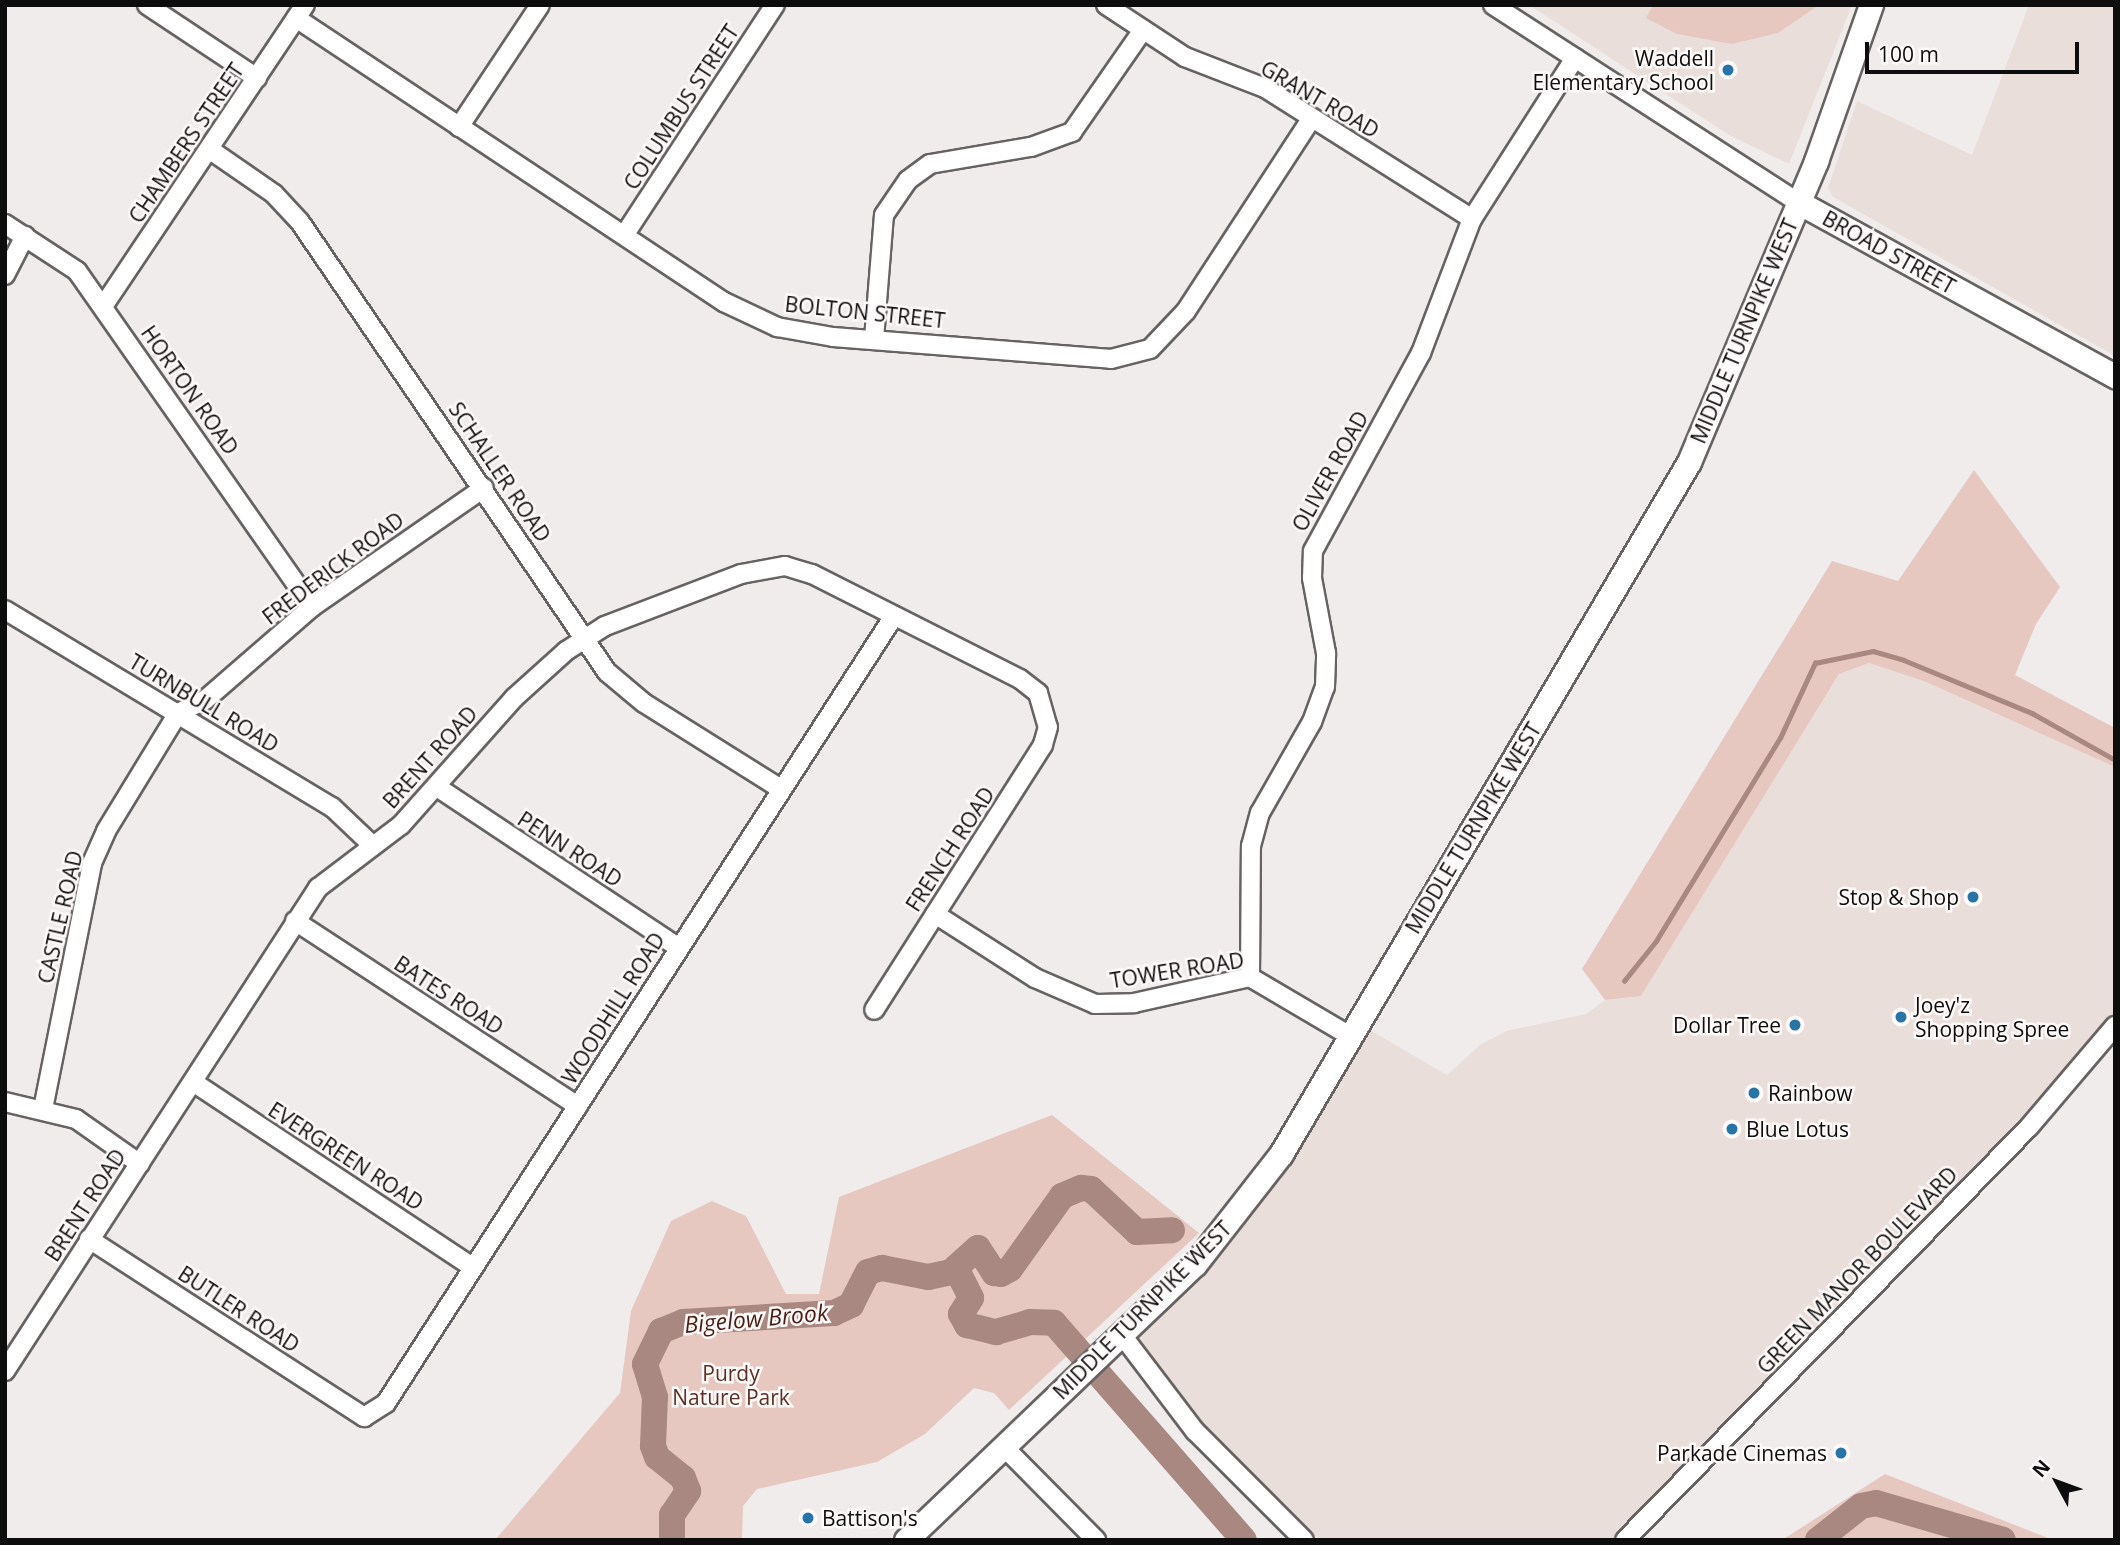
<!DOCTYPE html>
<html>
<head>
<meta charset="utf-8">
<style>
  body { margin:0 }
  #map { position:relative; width:2120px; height:1545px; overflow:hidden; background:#f0ecec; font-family:"Open Sans",sans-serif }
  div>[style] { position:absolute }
  .built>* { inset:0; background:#eadedb }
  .green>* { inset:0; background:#e6c8c1 }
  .stream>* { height:4.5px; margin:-2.25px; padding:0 2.25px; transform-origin:2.25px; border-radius:2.25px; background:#a88880 }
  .river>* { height:26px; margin:-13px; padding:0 13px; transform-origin:13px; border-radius:13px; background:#a88880 }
  .roads { filter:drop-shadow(2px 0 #666362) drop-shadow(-2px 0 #666362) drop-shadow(0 2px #666362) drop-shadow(0 -2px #666362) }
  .minor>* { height:18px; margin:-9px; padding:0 9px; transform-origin:9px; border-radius:9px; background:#fff }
  .major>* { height:23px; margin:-11.5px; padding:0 11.5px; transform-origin:11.5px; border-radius:11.5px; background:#fff }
  .dots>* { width:19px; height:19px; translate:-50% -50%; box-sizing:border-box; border:4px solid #fefaf9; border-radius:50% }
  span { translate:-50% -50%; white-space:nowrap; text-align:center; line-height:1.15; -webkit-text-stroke:5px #fefaf9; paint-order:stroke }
  .poi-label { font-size:21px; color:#0e0d0d }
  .right { translate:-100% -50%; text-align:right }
  .left { translate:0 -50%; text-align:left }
  .street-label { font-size:21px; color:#0e0d0d }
  .park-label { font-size:21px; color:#5e2f25 }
  .water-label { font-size:23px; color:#4b1d14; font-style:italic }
  .frame { position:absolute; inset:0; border:7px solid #0e0d0d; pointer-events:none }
  .north { position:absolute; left:2022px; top:1447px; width:70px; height:70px; -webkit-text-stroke:5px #fefaf9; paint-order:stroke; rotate:311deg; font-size:19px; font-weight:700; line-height:28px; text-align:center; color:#0e0d0d }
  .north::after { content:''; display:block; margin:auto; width:24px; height:32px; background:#0e0d0d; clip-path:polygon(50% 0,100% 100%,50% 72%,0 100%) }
  .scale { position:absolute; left:1865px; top:42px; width:214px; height:32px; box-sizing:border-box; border:4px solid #0e0d0d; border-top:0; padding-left:9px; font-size:21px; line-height:24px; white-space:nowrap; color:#0e0d0d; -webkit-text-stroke:5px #fefaf9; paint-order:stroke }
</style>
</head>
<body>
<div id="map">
  <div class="built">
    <div style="clip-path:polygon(1529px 5px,1852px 5px,1789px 164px,1729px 135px)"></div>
    <div style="clip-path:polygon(2029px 5px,2115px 5px,2115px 356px,1833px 197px,1828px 188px,1857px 101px,1972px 155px)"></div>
    <div style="clip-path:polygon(1869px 663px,1926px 682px,2115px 767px,2115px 1026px,1625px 1540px,1304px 1540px,1195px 1431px,1122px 1335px,1195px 1264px,1358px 1023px,1447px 1075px,1480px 1045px,1506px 1031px,1586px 1014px,1605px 1000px,1641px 996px,1839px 674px)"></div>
  </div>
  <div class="green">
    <div style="clip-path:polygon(1653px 5px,1819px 5px,1778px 33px,1732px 44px,1677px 34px,1646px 18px)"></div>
    <div style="clip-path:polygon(1974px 470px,2060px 587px,2036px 624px,2015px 675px,2115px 728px,2115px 767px,1926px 682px,1869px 663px,1839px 674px,1641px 996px,1605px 1000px,1582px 969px,1832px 561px,1898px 581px)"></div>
    <div style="clip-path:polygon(1052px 1115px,1199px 1233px,1009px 1410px,994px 1393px,974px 1388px,925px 1434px,877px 1462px,757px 1489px,743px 1506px,742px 1540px,495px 1540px,620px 1393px,631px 1311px,671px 1221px,712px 1201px,746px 1216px,786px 1294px,819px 1294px,839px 1197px)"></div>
    <div style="clip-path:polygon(1885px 1474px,2048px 1538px,2052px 1540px,1782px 1540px)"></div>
  </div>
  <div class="stream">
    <div style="left:1624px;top:981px;width:51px;rotate:-51.3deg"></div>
    <div style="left:1656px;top:941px;width:238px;rotate:-58.6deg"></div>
    <div style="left:1780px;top:738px;width:83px;rotate:-65deg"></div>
    <div style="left:1815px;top:663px;width:59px;rotate:-11.7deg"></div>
    <div style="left:1873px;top:651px;width:32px;rotate:16deg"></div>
    <div style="left:1904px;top:660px;width:139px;rotate:22.5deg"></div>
    <div style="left:2032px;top:713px;width:92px;rotate:29.4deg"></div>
  </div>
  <div class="river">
    <div style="left:957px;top:1270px;width:31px;rotate:63deg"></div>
    <div style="left:971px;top:1298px;width:19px;rotate:122deg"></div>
    <div style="left:961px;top:1314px;width:13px;rotate:61deg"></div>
    <div style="left:967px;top:1325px;width:30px;rotate:14deg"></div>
    <div style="left:996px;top:1332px;width:35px;rotate:-16deg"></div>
    <div style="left:1030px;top:1322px;width:24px;rotate:2deg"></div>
    <div style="left:1054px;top:1323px;width:288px;rotate:48.8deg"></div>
    <div style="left:672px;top:1540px;width:25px;rotate:-90deg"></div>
    <div style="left:672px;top:1515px;width:29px;rotate:-56deg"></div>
    <div style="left:688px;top:1491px;width:14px;rotate:-111deg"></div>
    <div style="left:683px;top:1478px;width:33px;rotate:-141deg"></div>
    <div style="left:657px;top:1457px;width:12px;rotate:-110deg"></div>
    <div style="left:653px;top:1446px;width:49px;rotate:-87.7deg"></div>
    <div style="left:655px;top:1397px;width:34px;rotate:-107deg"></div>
    <div style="left:645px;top:1364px;width:37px;rotate:-64deg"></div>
    <div style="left:661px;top:1331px;width:24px;rotate:-22deg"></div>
    <div style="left:683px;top:1322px;width:151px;rotate:-3.4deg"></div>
    <div style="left:834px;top:1313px;width:19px;rotate:-25deg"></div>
    <div style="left:851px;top:1305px;width:37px;rotate:-63deg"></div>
    <div style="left:868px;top:1272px;width:15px;rotate:-16deg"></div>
    <div style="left:882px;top:1268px;width:47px;rotate:11.1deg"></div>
    <div style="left:928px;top:1277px;width:24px;rotate:-12deg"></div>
    <div style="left:951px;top:1272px;width:36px;rotate:-42deg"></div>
    <div style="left:978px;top:1248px;width:30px;rotate:57deg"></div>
    <div style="left:994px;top:1273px;width:7px;rotate:8deg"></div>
    <div style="left:1001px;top:1274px;width:10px;rotate:-29deg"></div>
    <div style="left:1010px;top:1269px;width:90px;rotate:-54.5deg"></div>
    <div style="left:1062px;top:1196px;width:21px;rotate:-23deg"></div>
    <div style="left:1081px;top:1188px;width:10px;rotate:6deg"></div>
    <div style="left:1091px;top:1189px;width:63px;rotate:43.1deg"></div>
    <div style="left:1137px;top:1232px;width:35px;rotate:-3deg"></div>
    <div style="left:1818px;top:1540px;width:55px;rotate:-38.3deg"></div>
    <div style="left:1861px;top:1506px;width:15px;rotate:-11deg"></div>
    <div style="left:1876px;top:1503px;width:132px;rotate:16.2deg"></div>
  </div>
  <div class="roads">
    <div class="minor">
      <div style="left:147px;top:5px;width:132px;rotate:33.6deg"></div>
      <div style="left:1106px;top:5px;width:95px;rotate:33.4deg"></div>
      <div style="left:1185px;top:57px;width:86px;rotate:21.2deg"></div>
      <div style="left:1265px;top:88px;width:245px;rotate:32.3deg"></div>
      <div style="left:1493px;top:5px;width:363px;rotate:32.9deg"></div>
      <div style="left:296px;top:18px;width:514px;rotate:33.57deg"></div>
      <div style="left:724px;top:302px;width:59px;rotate:25.3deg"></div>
      <div style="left:777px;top:327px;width:57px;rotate:10.1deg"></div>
      <div style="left:833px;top:337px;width:279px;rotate:4.5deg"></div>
      <div style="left:1111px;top:359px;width:40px;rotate:-14.4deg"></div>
      <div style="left:1150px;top:349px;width:52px;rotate:-46.5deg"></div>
      <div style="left:1186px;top:311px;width:230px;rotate:-56.9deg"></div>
      <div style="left:459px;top:127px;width:146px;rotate:-56.4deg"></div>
      <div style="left:209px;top:149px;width:79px;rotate:34.7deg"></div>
      <div style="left:274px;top:194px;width:38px;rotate:47deg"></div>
      <div style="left:300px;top:222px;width:545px;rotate:55.7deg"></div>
      <div style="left:607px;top:672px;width:48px;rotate:40deg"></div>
      <div style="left:644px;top:703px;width:162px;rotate:32.1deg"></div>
      <div style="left:5px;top:224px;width:86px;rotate:33.1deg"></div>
      <div style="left:77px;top:271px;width:410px;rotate:55deg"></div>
      <div style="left:625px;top:234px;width:274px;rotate:-56.8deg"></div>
      <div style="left:5px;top:275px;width:44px;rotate:-62.9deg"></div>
      <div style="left:104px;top:305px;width:361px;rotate:-56.2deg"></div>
      <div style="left:874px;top:339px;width:124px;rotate:-85.4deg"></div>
      <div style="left:884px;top:215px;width:42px;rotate:-55.6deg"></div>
      <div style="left:908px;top:180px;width:27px;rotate:-36deg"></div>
      <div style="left:930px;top:164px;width:102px;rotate:-9.6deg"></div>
      <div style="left:1031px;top:147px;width:44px;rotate:-20.1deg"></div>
      <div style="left:1072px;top:132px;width:124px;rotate:-55.2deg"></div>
      <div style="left:5px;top:610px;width:382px;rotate:31.1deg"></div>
      <div style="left:332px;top:807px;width:55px;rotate:43.5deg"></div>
      <div style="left:437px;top:787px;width:289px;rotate:33.6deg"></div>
      <div style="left:935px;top:914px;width:119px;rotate:32.6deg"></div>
      <div style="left:1035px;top:978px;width:65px;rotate:23.4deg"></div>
      <div style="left:1095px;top:1004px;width:39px;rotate:-1deg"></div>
      <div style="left:1134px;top:1003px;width:119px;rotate:-12.6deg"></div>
      <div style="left:1250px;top:977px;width:116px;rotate:30.5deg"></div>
      <div style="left:295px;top:921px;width:338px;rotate:33.2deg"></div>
      <div style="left:1250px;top:977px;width:131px;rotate:-89.6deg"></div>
      <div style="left:1251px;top:846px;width:34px;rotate:-75deg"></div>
      <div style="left:1260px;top:813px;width:105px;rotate:-60.3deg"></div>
      <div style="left:1312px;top:722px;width:37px;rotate:-70deg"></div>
      <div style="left:1325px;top:687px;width:34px;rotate:-88deg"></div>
      <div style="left:1326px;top:653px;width:76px;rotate:-100.6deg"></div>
      <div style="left:1312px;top:578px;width:27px;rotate:-88deg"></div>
      <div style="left:1313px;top:551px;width:226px;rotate:-61.4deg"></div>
      <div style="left:1421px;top:353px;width:143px;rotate:-69.2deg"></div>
      <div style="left:1472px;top:219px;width:191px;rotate:-57.4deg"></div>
      <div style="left:193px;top:1082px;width:336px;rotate:33.5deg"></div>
      <div style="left:5px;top:1102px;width:73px;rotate:13.5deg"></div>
      <div style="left:76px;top:1119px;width:78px;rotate:35.1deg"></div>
      <div style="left:43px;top:1109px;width:251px;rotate:-78.7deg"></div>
      <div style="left:92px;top:863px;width:35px;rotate:-66deg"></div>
      <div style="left:106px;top:831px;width:138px;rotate:-58.6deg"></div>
      <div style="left:178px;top:713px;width:30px;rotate:-26deg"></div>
      <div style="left:205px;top:700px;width:142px;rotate:-41deg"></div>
      <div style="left:312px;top:607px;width:209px;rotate:-34.7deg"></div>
      <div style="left:89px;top:1239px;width:328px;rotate:32.9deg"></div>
      <div style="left:364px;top:1417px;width:26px;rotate:-32deg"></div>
      <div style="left:386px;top:1403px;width:937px;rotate:-57.16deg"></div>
      <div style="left:1122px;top:1335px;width:121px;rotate:52.8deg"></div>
      <div style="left:1195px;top:1431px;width:154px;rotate:45deg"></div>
      <div style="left:5px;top:1371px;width:576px;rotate:-57.06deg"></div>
      <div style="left:318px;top:888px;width:104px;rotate:-37.2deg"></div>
      <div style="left:401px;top:825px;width:170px;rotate:-48.3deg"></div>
      <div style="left:514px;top:698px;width:70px;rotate:-42.1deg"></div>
      <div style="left:566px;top:651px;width:46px;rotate:-32.7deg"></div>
      <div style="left:605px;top:626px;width:146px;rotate:-20.9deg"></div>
      <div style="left:741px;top:574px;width:45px;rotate:-10.3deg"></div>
      <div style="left:785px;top:566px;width:28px;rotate:17deg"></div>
      <div style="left:812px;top:574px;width:233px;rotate:26.8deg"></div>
      <div style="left:1020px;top:679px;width:23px;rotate:38deg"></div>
      <div style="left:1038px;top:693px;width:35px;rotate:74deg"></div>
      <div style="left:1048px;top:727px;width:19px;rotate:106deg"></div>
      <div style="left:1043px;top:745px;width:314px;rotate:122.5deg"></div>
      <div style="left:1004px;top:1447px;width:131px;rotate:45.3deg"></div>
      <div style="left:1625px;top:1540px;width:578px;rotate:-45.63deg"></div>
      <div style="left:2029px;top:1127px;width:133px;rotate:-49.6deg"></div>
    </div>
    <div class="major">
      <div style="left:1798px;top:202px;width:362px;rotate:28.8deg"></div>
      <div style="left:906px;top:1540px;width:400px;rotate:-43.7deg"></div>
      <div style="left:1195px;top:1264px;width:140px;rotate:-52deg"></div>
      <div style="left:1281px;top:1154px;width:803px;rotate:-59.48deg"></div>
      <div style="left:1689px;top:462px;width:327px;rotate:-67.1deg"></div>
      <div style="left:1816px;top:161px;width:165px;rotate:-70.6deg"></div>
    </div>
  </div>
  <div class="dots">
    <div style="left:1728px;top:70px;background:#2974a7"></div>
    <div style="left:1973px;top:897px;background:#2974a7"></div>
    <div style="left:1901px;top:1017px;background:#2974a7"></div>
    <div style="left:1795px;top:1025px;background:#2974a7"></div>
    <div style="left:1754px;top:1093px;background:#2974a7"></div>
    <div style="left:1732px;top:1129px;background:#2974a7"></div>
    <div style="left:1841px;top:1453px;background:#2974a7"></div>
    <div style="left:808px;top:1518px;background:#2974a7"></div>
  </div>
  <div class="poi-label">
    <span class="right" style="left:1714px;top:70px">Waddell<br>Elementary School</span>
    <span class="right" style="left:1959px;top:897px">Stop &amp; Shop</span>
    <span class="left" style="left:1915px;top:1017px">Joey'z<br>Shopping Spree</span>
    <span class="right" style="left:1781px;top:1025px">Dollar Tree</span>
    <span class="left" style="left:1768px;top:1093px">Rainbow</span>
    <span class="left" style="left:1746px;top:1129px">Blue Lotus</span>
    <span class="right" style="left:1827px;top:1453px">Parkade Cinemas</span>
    <span class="left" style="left:822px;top:1518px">Battison's</span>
  </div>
  <div class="street-label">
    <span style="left:1320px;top:99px;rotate:30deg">GRANT ROAD</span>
    <span style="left:681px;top:107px;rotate:-57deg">COLUMBUS STREET</span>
    <span style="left:186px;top:143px;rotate:-56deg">CHAMBERS STREET</span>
    <span style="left:1889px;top:252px;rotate:29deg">BROAD STREET</span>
    <span style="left:865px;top:312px;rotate:6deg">BOLTON STREET</span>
    <span style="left:1744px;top:331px;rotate:-67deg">MIDDLE TURNPIKE WEST</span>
    <span style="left:190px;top:390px;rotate:55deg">HORTON ROAD</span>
    <span style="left:1330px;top:471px;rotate:-61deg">OLIVER ROAD</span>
    <span style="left:500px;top:472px;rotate:56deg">SCHALLER ROAD</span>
    <span style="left:333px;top:568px;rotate:-37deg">FREDERICK ROAD</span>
    <span style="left:204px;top:703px;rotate:31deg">TURNBULL ROAD</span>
    <span style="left:430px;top:757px;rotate:-48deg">BRENT ROAD</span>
    <span style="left:1473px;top:828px;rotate:-59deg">MIDDLE TURNPIKE WEST</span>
    <span style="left:570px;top:849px;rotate:33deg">PENN ROAD</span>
    <span style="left:950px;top:849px;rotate:-57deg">FRENCH ROAD</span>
    <span style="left:60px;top:917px;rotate:-77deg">CASTLE ROAD</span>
    <span style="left:1177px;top:970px;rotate:-9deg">TOWER ROAD</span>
    <span style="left:449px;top:995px;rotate:33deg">BATES ROAD</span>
    <span style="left:613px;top:1008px;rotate:-58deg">WOODHILL ROAD</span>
    <span style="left:346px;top:1156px;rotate:33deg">EVERGREEN ROAD</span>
    <span style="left:85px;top:1205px;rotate:-57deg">BRENT ROAD</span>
    <span style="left:1857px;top:1270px;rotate:-46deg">GREEN MANOR BOULEVARD</span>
    <span style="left:239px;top:1309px;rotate:33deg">BUTLER ROAD</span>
    <span style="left:1142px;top:1310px;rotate:-45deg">MIDDLE TURNPIKE WEST</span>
  </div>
  <div class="park-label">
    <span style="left:731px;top:1385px">Purdy<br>Nature Park</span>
  </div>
  <div class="water-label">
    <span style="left:756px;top:1318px;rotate:-5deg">Bigelow Brook</span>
  </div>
  <div class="frame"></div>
  <div class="north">N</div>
  <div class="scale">100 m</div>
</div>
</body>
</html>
